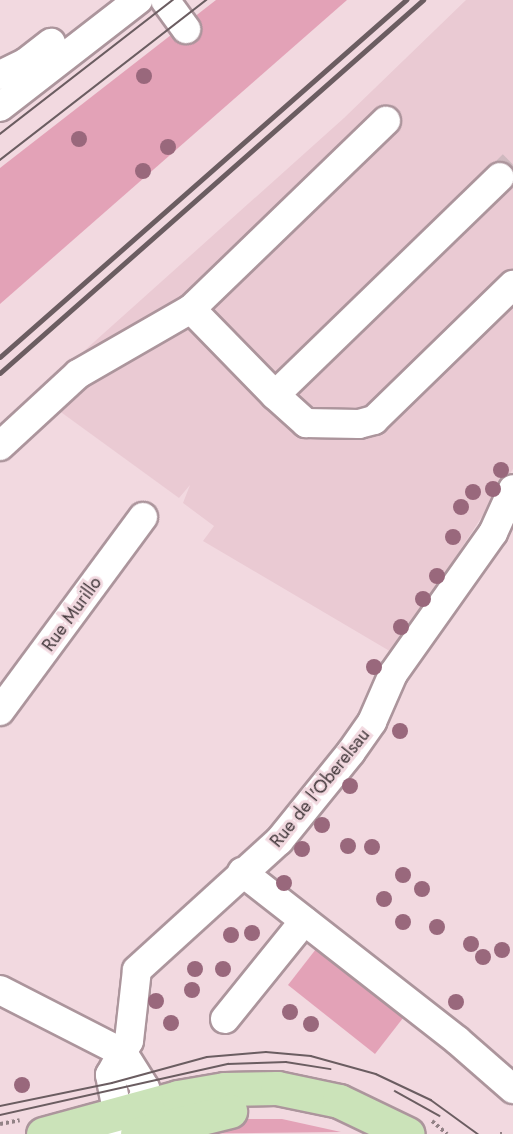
<!DOCTYPE html>
<html>
<head>
<meta charset="utf-8">
<style>
  body { margin:0 }
  #map { position:relative; width:513px; height:1134px; overflow:hidden; background:#f2d9e0; font-family:Jost,sans-serif }
  div>[style] { position:absolute }
  .built>* { inset:0; background:#eacad3 }
  .green>* { inset:0; background:#e3a2b7 }
  .minor-tunnel>* { height:28px; margin-top:-14px; transform-origin:0; background:repeating-linear-gradient(90deg,#cfb9bf 0 28px,transparent 0 42px) }
  .path>* { height:4px; margin-top:-2px; transform-origin:0; background:repeating-linear-gradient(90deg,#928286 0 3px,transparent 0 6px) }
  .roads { filter:drop-shadow(2px 0 #ac959c) drop-shadow(-2px 0 #ac959c) drop-shadow(0 2px #ac959c) drop-shadow(0 -2px #ac959c) }
  .minor>* { height:28px; margin:-14px; padding:0 14px; transform-origin:14px; border-radius:14px; background:#fff }
  .major>* { height:33px; margin:-16.5px; padding:0 16.5px; transform-origin:16.5px; border-radius:16.5px; background:#cbe3b9 }
  .tram>* { height:1.5px; margin:-0.75px; padding:0 0.75px; transform-origin:0.75px; border-radius:0.75px; background:#6b5d61 }
  .rail>* { height:4.5px; margin:-2.25px; padding:0 2.25px; transform-origin:2.25px; border-radius:2.25px; background:#6b5d61 }
  .trees>* { width:16px; height:16px; margin:-8px; border-radius:50%; background:#99687c }
  span { translate:-50% -50%; white-space:nowrap; text-align:center; line-height:1.15; -webkit-text-stroke:6px #f2d9e0; paint-order:stroke }
  .street-label { font-size:18px; color:#41373a }
</style>
</head>
<body>
<div id="map">
  <div class="built">
    <div style="clip-path:polygon(466px 0,513px 0,513px 469px,393px 653px,203px 541px,214px 526px,183px 503px,190px 485px,179px 498px,36px 394px,344px 118px)"></div>
  </div>
  <div class="green">
    <div style="clip-path:polygon(216px 0,347px 0,0 304px,0 168px)"></div>
    <div style="clip-path:polygon(323px 940px,410px 1009px,375px 1054px,288px 985px)"></div>
    <div style="clip-path:polygon(235px 1119px,282px 1119px,341px 1132px,174px 1134px)"></div>
  </div>
  <div class="minor-tunnel">
    <div style="left:500px;top:177px;width:18px;rotate:-45deg"></div>
  </div>
  <div class="path">
    <div style="left:432px;top:1121px;width:20px;rotate:41deg"></div>
    <div style="left:0;top:1124px;width:20px;rotate:-11deg"></div>
    <div style="left:500px;top:1134px;width:2px"></div>
  </div>
  <div class="roads">
    <div class="minor">
      <div style="left:165px;top:0;width:36px;rotate:54deg"></div>
      <div style="left:0;top:75px;width:28px;rotate:-26deg"></div>
      <div style="left:25px;top:63px;width:33px;rotate:-38deg"></div>
      <div style="left:0;top:107px;width:175px;rotate:-37.8deg"></div>
      <div style="left:191px;top:309px;width:271px;rotate:-44deg"></div>
      <div style="left:275px;top:395px;width:42px;rotate:42.1deg"></div>
      <div style="left:306px;top:423px;width:53px;rotate:1.1deg"></div>
      <div style="left:359px;top:424px;width:16px;rotate:-15deg"></div>
      <div style="left:374px;top:420px;width:194px;rotate:-44.2deg"></div>
      <div style="left:0;top:446px;width:106px;rotate:-42.7deg"></div>
      <div style="left:78px;top:374px;width:130px;rotate:-29.9deg"></div>
      <div style="left:191px;top:309px;width:120px;rotate:45.7deg"></div>
      <div style="left:275px;top:395px;width:313px;rotate:-44.1deg"></div>
      <div style="left:0;top:711px;width:241px;rotate:-53.6deg"></div>
      <div style="left:242px;top:872px;width:274px;rotate:38deg"></div>
      <div style="left:458px;top:1041px;width:73px;rotate:41.1deg"></div>
      <div style="left:0;top:990px;width:138px;rotate:27.1deg"></div>
      <div style="left:123px;top:1053px;width:41px;rotate:57.8deg"></div>
      <div style="left:145px;top:1088px;width:11px;rotate:100deg"></div>
      <div style="left:143px;top:1099px;width:16px;rotate:130deg"></div>
      <div style="left:225px;top:1019px;width:126px;rotate:-51.1deg"></div>
      <div style="left:117px;top:1134px;width:19px;rotate:-87deg"></div>
      <div style="left:118px;top:1115px;width:41px;rotate:-101.3deg"></div>
      <div style="left:110px;top:1075px;width:39px;rotate:-61deg"></div>
      <div style="left:129px;top:1041px;width:71px;rotate:-83.6deg"></div>
      <div style="left:137px;top:970px;width:192px;rotate:-42.3deg"></div>
      <div style="left:279px;top:841px;width:114px;rotate:-51deg"></div>
      <div style="left:351px;top:752px;width:37px;rotate:-55deg"></div>
      <div style="left:372px;top:722px;width:52px;rotate:-66.4deg"></div>
      <div style="left:393px;top:674px;width:173px;rotate:-54.7deg"></div>
      <div style="left:493px;top:533px;width:48px;rotate:-65.6deg"></div>
    </div>
    <div class="major">
      <div style="left:43px;top:1134px;width:140px;rotate:-15.3deg"></div>
      <div style="left:178px;top:1097px;width:47px;rotate:-9.9deg"></div>
      <div style="left:224px;top:1089px;width:53px;rotate:-1.1deg"></div>
      <div style="left:277px;top:1088px;width:63px;rotate:11.8deg"></div>
      <div style="left:339px;top:1101px;width:76px;rotate:25.6deg"></div>
      <div style="left:137px;top:1134px;width:96px;rotate:-13.9deg"></div>
    </div>
  </div>
  <div class="tram">
    <div style="left:0;top:134px;width:219px;rotate:-37.8deg"></div>
    <div style="left:0;top:160px;width:261px;rotate:-37.8deg"></div>
    <div style="left:395px;top:1091px;width:51px;rotate:29.1deg"></div>
    <div style="left:0;top:1106px;width:114px;rotate:-11.6deg"></div>
    <div style="left:112px;top:1083px;width:98px;rotate:-15.3deg"></div>
    <div style="left:207px;top:1057px;width:59px;rotate:-4.8deg"></div>
    <div style="left:266px;top:1052px;width:45px;rotate:5.1deg"></div>
    <div style="left:311px;top:1056px;width:67px;rotate:15.5deg"></div>
    <div style="left:376px;top:1074px;width:61px;rotate:25.3deg"></div>
    <div style="left:431px;top:1100px;width:58px;rotate:35.9deg"></div>
    <div style="left:0;top:1115px;width:234px;rotate:-12.6deg"></div>
    <div style="left:228px;top:1064px;width:58px;rotate:-2deg"></div>
    <div style="left:286px;top:1062px;width:45px;rotate:9deg"></div>
  </div>
  <div class="rail">
    <div style="left:0;top:357px;width:541px;rotate:-41.33deg"></div>
    <div style="left:0;top:373px;width:564px;rotate:-41.41deg"></div>
  </div>
  <div class="trees">
    <div style="left:144px;top:76px"></div>
    <div style="left:79px;top:139px"></div>
    <div style="left:168px;top:147px"></div>
    <div style="left:143px;top:171px"></div>
    <div style="left:501px;top:470px"></div>
    <div style="left:493px;top:489px"></div>
    <div style="left:473px;top:492px"></div>
    <div style="left:461px;top:507px"></div>
    <div style="left:453px;top:537px"></div>
    <div style="left:437px;top:576px"></div>
    <div style="left:423px;top:599px"></div>
    <div style="left:401px;top:627px"></div>
    <div style="left:374px;top:667px"></div>
    <div style="left:400px;top:731px"></div>
    <div style="left:350px;top:786px"></div>
    <div style="left:322px;top:825px"></div>
    <div style="left:348px;top:846px"></div>
    <div style="left:372px;top:847px"></div>
    <div style="left:302px;top:849px"></div>
    <div style="left:403px;top:875px"></div>
    <div style="left:284px;top:883px"></div>
    <div style="left:422px;top:889px"></div>
    <div style="left:384px;top:899px"></div>
    <div style="left:403px;top:922px"></div>
    <div style="left:437px;top:927px"></div>
    <div style="left:252px;top:933px"></div>
    <div style="left:231px;top:935px"></div>
    <div style="left:471px;top:944px"></div>
    <div style="left:502px;top:950px"></div>
    <div style="left:483px;top:957px"></div>
    <div style="left:195px;top:969px"></div>
    <div style="left:223px;top:969px"></div>
    <div style="left:192px;top:990px"></div>
    <div style="left:156px;top:1001px"></div>
    <div style="left:456px;top:1002px"></div>
    <div style="left:290px;top:1012px"></div>
    <div style="left:171px;top:1023px"></div>
    <div style="left:311px;top:1024px"></div>
    <div style="left:22px;top:1085px"></div>
  </div>
  <div class="street-label">
    <span style="left:72px;top:614px;rotate:-54deg">Rue Murillo</span>
    <span style="left:320px;top:788px;rotate:-51deg">Rue de l'Oberelsau</span>
  </div>
</div>
</body>
</html>
